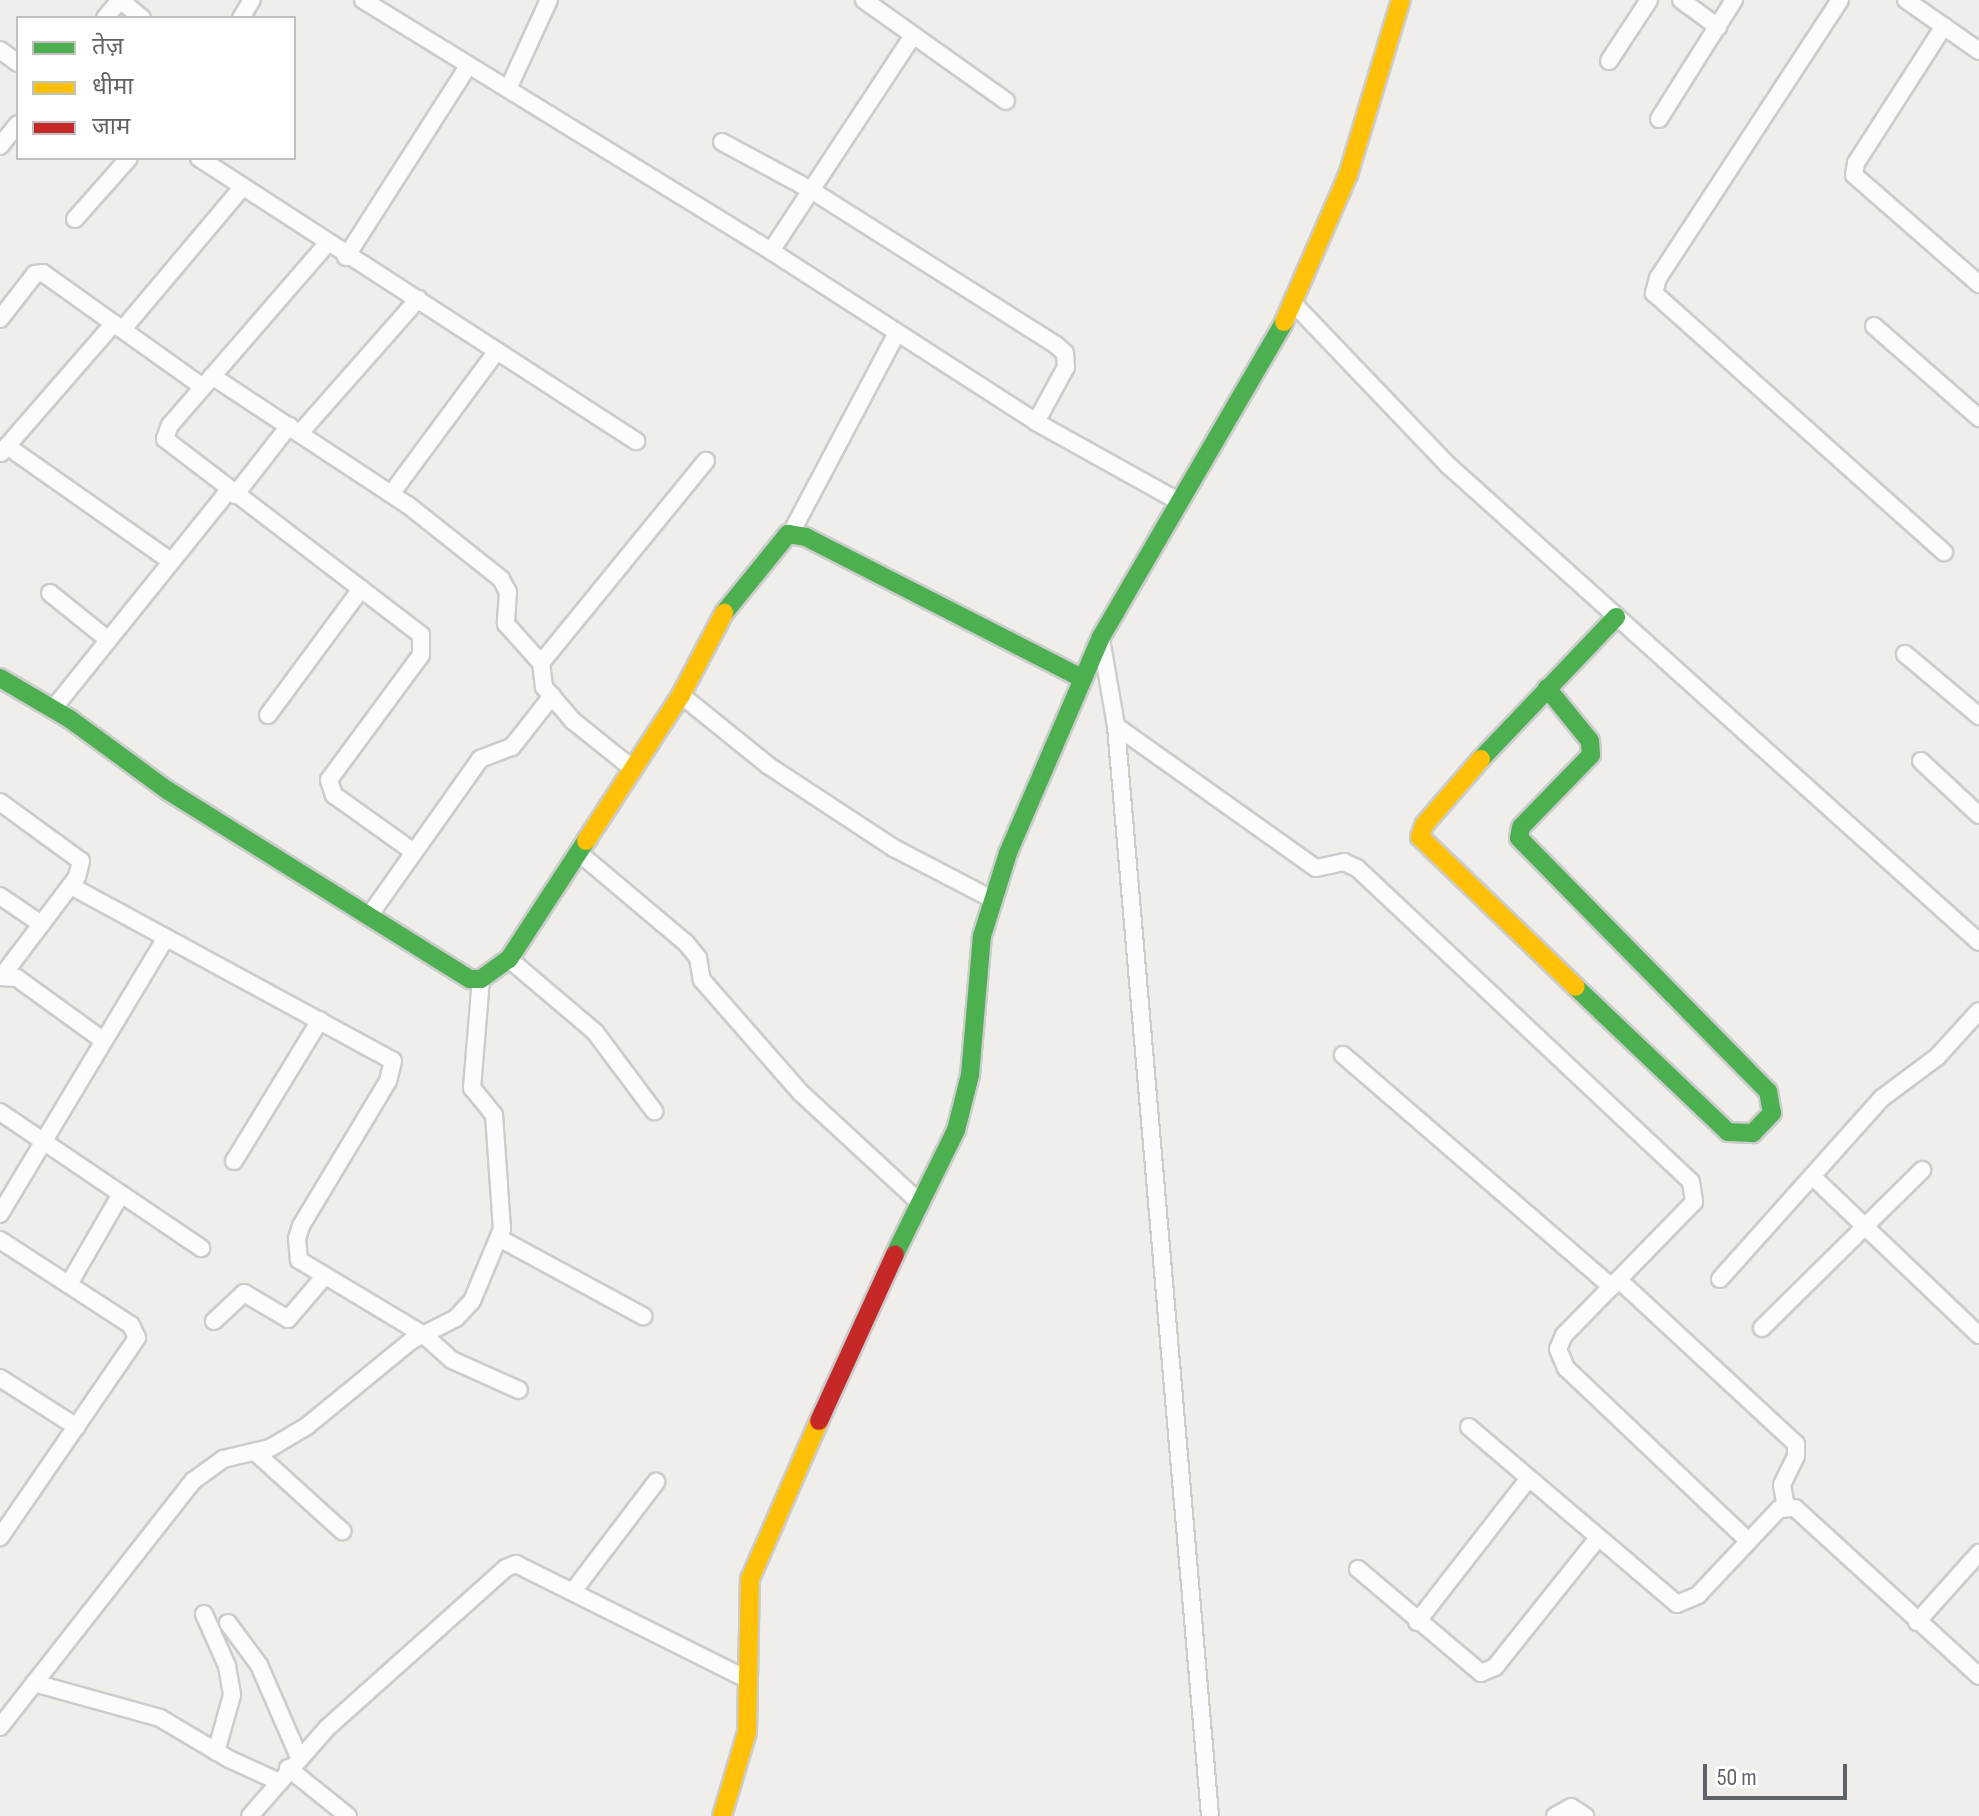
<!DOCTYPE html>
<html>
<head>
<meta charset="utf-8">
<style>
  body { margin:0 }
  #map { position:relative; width:1979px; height:1816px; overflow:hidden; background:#efeeea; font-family:"Sofia Sans Condensed","Noto Sans Devanagari",sans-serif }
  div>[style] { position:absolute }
  .roads { filter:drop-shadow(2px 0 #cbcccc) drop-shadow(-2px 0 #cbcccc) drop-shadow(0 2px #cbcccc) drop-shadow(0 -2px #cbcccc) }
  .street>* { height:16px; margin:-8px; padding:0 8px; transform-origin:8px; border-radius:8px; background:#fdfcfc }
  .fast>* { height:18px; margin:-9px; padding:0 9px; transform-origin:9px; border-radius:9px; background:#4caf50 }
  .slow>* { height:18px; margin:-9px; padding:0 9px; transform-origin:9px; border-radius:9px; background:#ffc107 }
  .jam>* { height:18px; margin:-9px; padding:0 9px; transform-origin:9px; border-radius:9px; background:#c62828 }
  span { translate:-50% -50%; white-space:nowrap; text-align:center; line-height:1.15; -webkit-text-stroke:8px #fff; paint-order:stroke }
  .legend { position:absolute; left:16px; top:16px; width:280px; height:144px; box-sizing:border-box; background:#fff; border:2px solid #bfc1c3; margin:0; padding:10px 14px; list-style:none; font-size:24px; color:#5f6368 }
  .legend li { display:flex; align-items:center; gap:16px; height:40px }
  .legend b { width:40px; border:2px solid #bfc1c3 }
  .scale { position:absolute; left:1703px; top:1764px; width:144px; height:36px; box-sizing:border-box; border:4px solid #5f6368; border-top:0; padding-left:10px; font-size:24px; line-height:28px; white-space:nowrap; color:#5f6368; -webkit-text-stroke:6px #fff; paint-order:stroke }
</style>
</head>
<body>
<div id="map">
  <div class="roads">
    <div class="street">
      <div style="left:120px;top:0;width:28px;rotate:39deg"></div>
      <div style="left:363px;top:0;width:479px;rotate:31.6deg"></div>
      <div style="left:771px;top:251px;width:315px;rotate:32.8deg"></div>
      <div style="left:1036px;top:422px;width:162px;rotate:29.1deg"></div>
      <div style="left:864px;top:0;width:174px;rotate:35.4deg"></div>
      <div style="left:1681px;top:0;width:46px;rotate:36.1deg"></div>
      <div style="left:1840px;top:0;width:332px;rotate:123.2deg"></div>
      <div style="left:1658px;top:278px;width:16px;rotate:105deg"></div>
      <div style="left:1654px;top:293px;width:389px;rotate:41.8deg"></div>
      <div style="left:1906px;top:0;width:89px;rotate:34.9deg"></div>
      <div style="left:105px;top:18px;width:23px;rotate:-50deg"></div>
      <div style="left:241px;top:18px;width:21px;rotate:-59deg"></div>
      <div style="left:1944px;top:26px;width:163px;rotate:122.7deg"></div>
      <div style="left:1856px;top:163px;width:12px;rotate:99deg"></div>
      <div style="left:1854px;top:175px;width:166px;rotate:41.1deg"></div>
      <div style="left:0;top:50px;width:22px;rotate:36deg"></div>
      <div style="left:1609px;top:61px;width:73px;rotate:-56.7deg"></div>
      <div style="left:508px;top:89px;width:98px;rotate:-65.3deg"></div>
      <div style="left:1659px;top:119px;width:141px;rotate:-57.8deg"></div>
      <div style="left:722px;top:142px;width:101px;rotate:28.3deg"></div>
      <div style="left:811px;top:190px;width:290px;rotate:32.3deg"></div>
      <div style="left:1056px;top:345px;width:12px;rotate:42deg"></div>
      <div style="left:1065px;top:353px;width:14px;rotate:86deg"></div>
      <div style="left:1066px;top:367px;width:63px;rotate:118.6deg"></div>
      <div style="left:0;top:146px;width:28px;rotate:-51deg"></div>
      <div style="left:199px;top:158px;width:521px;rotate:32.93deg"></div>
      <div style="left:75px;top:219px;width:81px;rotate:-48.5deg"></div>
      <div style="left:326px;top:245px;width:238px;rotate:130.9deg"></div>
      <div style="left:170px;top:425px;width:15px;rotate:110deg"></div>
      <div style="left:165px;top:439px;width:322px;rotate:37.4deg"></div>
      <div style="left:421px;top:635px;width:20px;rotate:90deg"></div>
      <div style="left:421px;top:655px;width:155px;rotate:126.4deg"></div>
      <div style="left:329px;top:780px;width:16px;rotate:72deg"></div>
      <div style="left:334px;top:795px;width:98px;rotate:35.5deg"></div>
      <div style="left:771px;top:251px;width:258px;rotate:-56.6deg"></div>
      <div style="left:346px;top:257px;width:227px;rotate:-57.4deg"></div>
      <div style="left:1294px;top:304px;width:224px;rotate:46.3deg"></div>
      <div style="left:1449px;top:466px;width:712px;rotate:41.93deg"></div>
      <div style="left:0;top:319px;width:57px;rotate:-52.1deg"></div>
      <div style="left:35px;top:274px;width:8px;rotate:-7deg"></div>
      <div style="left:43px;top:273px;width:196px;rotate:35.5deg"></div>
      <div style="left:1874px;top:326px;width:140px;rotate:41.2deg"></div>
      <div style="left:123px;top:329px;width:183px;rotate:-49.9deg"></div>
      <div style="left:212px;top:376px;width:235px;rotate:33.4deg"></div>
      <div style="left:408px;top:505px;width:119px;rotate:38.5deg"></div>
      <div style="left:501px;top:579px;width:15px;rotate:62deg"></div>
      <div style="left:508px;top:592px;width:32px;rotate:94deg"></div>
      <div style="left:506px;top:624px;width:52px;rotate:48.1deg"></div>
      <div style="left:300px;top:433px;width:179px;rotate:-48.6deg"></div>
      <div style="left:7px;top:446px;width:198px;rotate:35.1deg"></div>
      <div style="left:1px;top:453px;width:172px;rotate:-49deg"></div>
      <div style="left:391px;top:494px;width:178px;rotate:-53.5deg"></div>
      <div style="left:235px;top:495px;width:88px;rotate:-52deg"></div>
      <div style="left:791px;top:533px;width:224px;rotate:-62.1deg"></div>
      <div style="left:50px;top:593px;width:73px;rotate:38.9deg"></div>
      <div style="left:1101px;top:639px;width:88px;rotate:80.2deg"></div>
      <div style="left:1116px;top:726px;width:1094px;rotate:85.07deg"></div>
      <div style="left:1905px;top:654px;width:97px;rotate:40deg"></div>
      <div style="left:681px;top:695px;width:113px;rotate:38.9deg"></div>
      <div style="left:769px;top:766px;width:149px;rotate:33.3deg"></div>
      <div style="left:894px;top:848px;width:110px;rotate:27.5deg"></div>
      <div style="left:53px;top:709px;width:280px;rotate:-51.2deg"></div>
      <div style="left:268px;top:715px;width:157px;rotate:-53.6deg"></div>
      <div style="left:1116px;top:726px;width:245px;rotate:35.4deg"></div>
      <div style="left:1316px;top:868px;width:29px;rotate:-12deg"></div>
      <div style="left:1344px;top:862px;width:14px;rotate:25deg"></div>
      <div style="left:1357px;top:868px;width:458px;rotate:43.2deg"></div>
      <div style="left:1691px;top:1182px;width:20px;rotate:81deg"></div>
      <div style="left:1694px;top:1202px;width:186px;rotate:134.3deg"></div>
      <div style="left:1564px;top:1335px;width:15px;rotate:113deg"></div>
      <div style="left:1558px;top:1349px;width:21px;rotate:67deg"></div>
      <div style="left:1566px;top:1368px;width:251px;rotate:43.5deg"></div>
      <div style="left:1921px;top:761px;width:79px;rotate:43deg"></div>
      <div style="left:633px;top:769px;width:77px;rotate:-141.3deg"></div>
      <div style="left:573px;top:721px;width:45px;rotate:-130.5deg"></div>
      <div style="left:544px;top:687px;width:24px;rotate:-97deg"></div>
      <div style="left:541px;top:663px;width:261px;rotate:-50.8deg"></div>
      <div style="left:0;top:802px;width:100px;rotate:36.1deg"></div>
      <div style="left:81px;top:861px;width:16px;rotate:104deg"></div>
      <div style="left:77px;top:877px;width:124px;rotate:127.1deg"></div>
      <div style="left:579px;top:853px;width:140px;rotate:40.1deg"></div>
      <div style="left:686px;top:943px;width:19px;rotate:51deg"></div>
      <div style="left:698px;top:958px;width:22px;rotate:80deg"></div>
      <div style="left:702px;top:980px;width:150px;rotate:48.8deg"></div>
      <div style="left:801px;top:1093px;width:162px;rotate:42.7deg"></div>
      <div style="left:71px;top:886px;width:366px;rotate:28.5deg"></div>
      <div style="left:393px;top:1061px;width:21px;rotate:104deg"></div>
      <div style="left:388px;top:1081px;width:169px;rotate:121deg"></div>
      <div style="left:301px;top:1226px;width:13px;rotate:108deg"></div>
      <div style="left:297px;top:1238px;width:22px;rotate:85deg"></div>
      <div style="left:299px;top:1260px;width:146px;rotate:31deg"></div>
      <div style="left:424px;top:1335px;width:38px;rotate:42deg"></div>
      <div style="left:452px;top:1360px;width:73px;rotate:24.1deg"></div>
      <div style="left:0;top:896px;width:50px;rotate:34.3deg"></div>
      <div style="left:369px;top:916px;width:192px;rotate:-54.7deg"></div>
      <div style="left:480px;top:759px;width:34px;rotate:-21deg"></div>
      <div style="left:512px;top:747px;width:65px;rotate:-51.9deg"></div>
      <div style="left:509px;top:959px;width:113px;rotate:40.3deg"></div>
      <div style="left:595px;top:1032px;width:99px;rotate:53.2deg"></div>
      <div style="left:0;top:977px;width:17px;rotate:3deg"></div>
      <div style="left:17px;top:978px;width:107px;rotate:35.9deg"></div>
      <div style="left:1343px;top:1055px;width:355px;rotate:40.8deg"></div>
      <div style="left:0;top:1112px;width:243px;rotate:34.1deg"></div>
      <div style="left:234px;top:1161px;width:165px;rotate:-58.6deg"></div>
      <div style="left:1813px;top:1177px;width:229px;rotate:43.6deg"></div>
      <div style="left:0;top:1214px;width:322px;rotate:-59deg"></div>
      <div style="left:501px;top:1239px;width:162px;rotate:28.5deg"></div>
      <div style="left:0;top:1240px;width:156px;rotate:33deg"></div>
      <div style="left:131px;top:1325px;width:14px;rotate:65deg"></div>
      <div style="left:137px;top:1338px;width:242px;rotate:124.5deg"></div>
      <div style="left:1720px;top:1279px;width:243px;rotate:-48.2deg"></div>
      <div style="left:1882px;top:1098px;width:69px;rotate:-36.7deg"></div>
      <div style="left:1937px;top:1057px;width:62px;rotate:-47.6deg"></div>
      <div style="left:1619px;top:1280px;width:241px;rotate:42.8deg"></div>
      <div style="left:1796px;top:1444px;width:12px;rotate:90deg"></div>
      <div style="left:1796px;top:1456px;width:32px;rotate:116deg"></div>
      <div style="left:1782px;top:1485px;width:22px;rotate:80deg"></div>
      <div style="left:69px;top:1284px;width:104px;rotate:-60deg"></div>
      <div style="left:214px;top:1321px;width:41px;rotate:-43deg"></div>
      <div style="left:244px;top:1293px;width:51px;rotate:30.6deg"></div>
      <div style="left:288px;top:1319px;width:54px;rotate:-49.5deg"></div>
      <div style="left:1762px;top:1328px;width:225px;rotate:-44.6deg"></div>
      <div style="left:0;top:1378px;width:91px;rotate:32.5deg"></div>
      <div style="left:1469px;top:1427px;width:273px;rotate:40.4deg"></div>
      <div style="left:1677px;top:1604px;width:23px;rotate:-23deg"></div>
      <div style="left:1698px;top:1595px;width:118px;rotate:-46.7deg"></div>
      <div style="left:1779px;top:1509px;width:16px;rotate:-4deg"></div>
      <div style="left:1795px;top:1508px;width:249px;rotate:42.4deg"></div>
      <div style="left:255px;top:1452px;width:118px;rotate:42.2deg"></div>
      <div style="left:1358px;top:1569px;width:161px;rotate:40.2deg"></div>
      <div style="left:1481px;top:1673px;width:15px;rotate:-23deg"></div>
      <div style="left:1495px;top:1667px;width:165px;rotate:-51.4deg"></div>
      <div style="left:574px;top:1590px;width:136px;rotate:-52.8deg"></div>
      <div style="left:204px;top:1614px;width:57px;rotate:66.1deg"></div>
      <div style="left:227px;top:1666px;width:29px;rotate:80deg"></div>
      <div style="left:232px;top:1695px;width:59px;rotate:105.7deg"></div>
      <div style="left:1417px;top:1622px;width:182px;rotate:-52.1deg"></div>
      <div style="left:1917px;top:1622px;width:93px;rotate:-48.1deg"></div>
      <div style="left:228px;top:1623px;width:52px;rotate:53.6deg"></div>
      <div style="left:259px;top:1665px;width:100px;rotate:66.5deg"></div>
      <div style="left:34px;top:1683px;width:131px;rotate:15.5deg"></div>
      <div style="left:160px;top:1718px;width:80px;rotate:30.7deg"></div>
      <div style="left:229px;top:1759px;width:53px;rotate:24.6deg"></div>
      <div style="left:0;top:1727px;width:313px;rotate:-51.9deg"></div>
      <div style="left:193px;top:1481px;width:37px;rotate:-36deg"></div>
      <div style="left:223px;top:1459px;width:48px;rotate:-13.2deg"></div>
      <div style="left:270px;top:1448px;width:43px;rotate:-30.7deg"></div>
      <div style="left:307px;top:1426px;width:134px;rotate:-39.3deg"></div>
      <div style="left:411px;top:1341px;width:51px;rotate:-27.1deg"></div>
      <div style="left:456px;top:1318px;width:23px;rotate:-47deg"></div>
      <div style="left:472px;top:1301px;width:78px;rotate:-67.4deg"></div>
      <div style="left:502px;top:1229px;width:114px;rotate:-94deg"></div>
      <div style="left:494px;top:1115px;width:35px;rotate:-129deg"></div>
      <div style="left:472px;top:1088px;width:109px;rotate:-85.3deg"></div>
      <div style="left:288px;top:1768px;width:77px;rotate:38.7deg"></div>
      <div style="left:250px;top:1816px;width:117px;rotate:-48.8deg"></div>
      <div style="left:327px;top:1728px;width:240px;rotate:-41.8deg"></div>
      <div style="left:506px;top:1568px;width:11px;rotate:-22deg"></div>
      <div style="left:516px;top:1564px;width:256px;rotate:26.5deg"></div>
      <div style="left:1555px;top:1816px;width:18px;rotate:-29deg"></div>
      <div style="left:1571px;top:1807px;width:17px;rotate:33deg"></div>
    </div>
    <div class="fast">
      <div style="left:724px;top:613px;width:102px;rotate:-51deg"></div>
      <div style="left:788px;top:534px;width:18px;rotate:9deg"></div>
      <div style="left:806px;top:537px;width:309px;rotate:27.1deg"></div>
      <div style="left:0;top:678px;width:81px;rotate:30.4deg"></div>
      <div style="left:70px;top:719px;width:120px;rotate:36.2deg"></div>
      <div style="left:167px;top:790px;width:357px;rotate:32deg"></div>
      <div style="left:470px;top:979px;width:11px"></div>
      <div style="left:481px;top:979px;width:34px;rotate:-36deg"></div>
      <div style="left:509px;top:959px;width:141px;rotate:-56.9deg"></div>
      <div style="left:1547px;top:688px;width:68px;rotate:50.9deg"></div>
      <div style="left:1590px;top:741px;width:14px;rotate:86deg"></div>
      <div style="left:1591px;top:755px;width:100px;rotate:134.2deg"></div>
      <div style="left:1521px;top:827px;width:11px;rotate:100deg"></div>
      <div style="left:1519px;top:838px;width:355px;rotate:45.5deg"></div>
      <div style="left:1768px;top:1091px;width:22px;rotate:80deg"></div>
      <div style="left:1772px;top:1113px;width:28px;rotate:134deg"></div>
      <div style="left:1753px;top:1133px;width:25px;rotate:-178deg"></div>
      <div style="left:1728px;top:1132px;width:210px;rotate:-136.4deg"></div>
      <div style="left:1481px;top:759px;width:196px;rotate:-46.4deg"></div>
      <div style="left:895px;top:1254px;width:138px;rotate:-63.8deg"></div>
      <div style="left:956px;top:1130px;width:57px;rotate:-75.7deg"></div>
      <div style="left:970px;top:1075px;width:140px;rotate:-85.1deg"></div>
      <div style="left:982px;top:936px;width:87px;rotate:-72.6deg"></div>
      <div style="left:1008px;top:853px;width:235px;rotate:-66.7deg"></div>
      <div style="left:1101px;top:637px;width:364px;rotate:-59.8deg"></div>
    </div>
    <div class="slow">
      <div style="left:1284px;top:322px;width:160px;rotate:-66.5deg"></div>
      <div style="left:1348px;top:175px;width:183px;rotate:-73.2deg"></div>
      <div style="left:1481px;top:759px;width:87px;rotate:130.8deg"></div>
      <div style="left:1424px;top:825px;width:13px;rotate:108deg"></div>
      <div style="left:1420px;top:837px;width:216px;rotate:43.9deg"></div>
      <div style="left:586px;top:841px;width:174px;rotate:-56.9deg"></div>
      <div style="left:681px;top:695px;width:93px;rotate:-62.3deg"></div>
      <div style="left:722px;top:1816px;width:88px;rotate:-73.4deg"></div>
      <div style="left:747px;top:1732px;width:153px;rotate:-88.9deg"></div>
      <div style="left:750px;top:1579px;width:172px;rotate:-66.4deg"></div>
    </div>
    <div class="jam">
      <div style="left:819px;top:1421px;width:183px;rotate:-65.5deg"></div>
    </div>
  </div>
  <ul class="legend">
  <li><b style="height:10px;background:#4caf50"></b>तेज़</li>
  <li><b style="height:10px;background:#ffc107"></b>धीमा</li>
  <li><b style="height:10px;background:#c62828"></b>जाम</li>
  </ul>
  <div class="scale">50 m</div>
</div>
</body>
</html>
